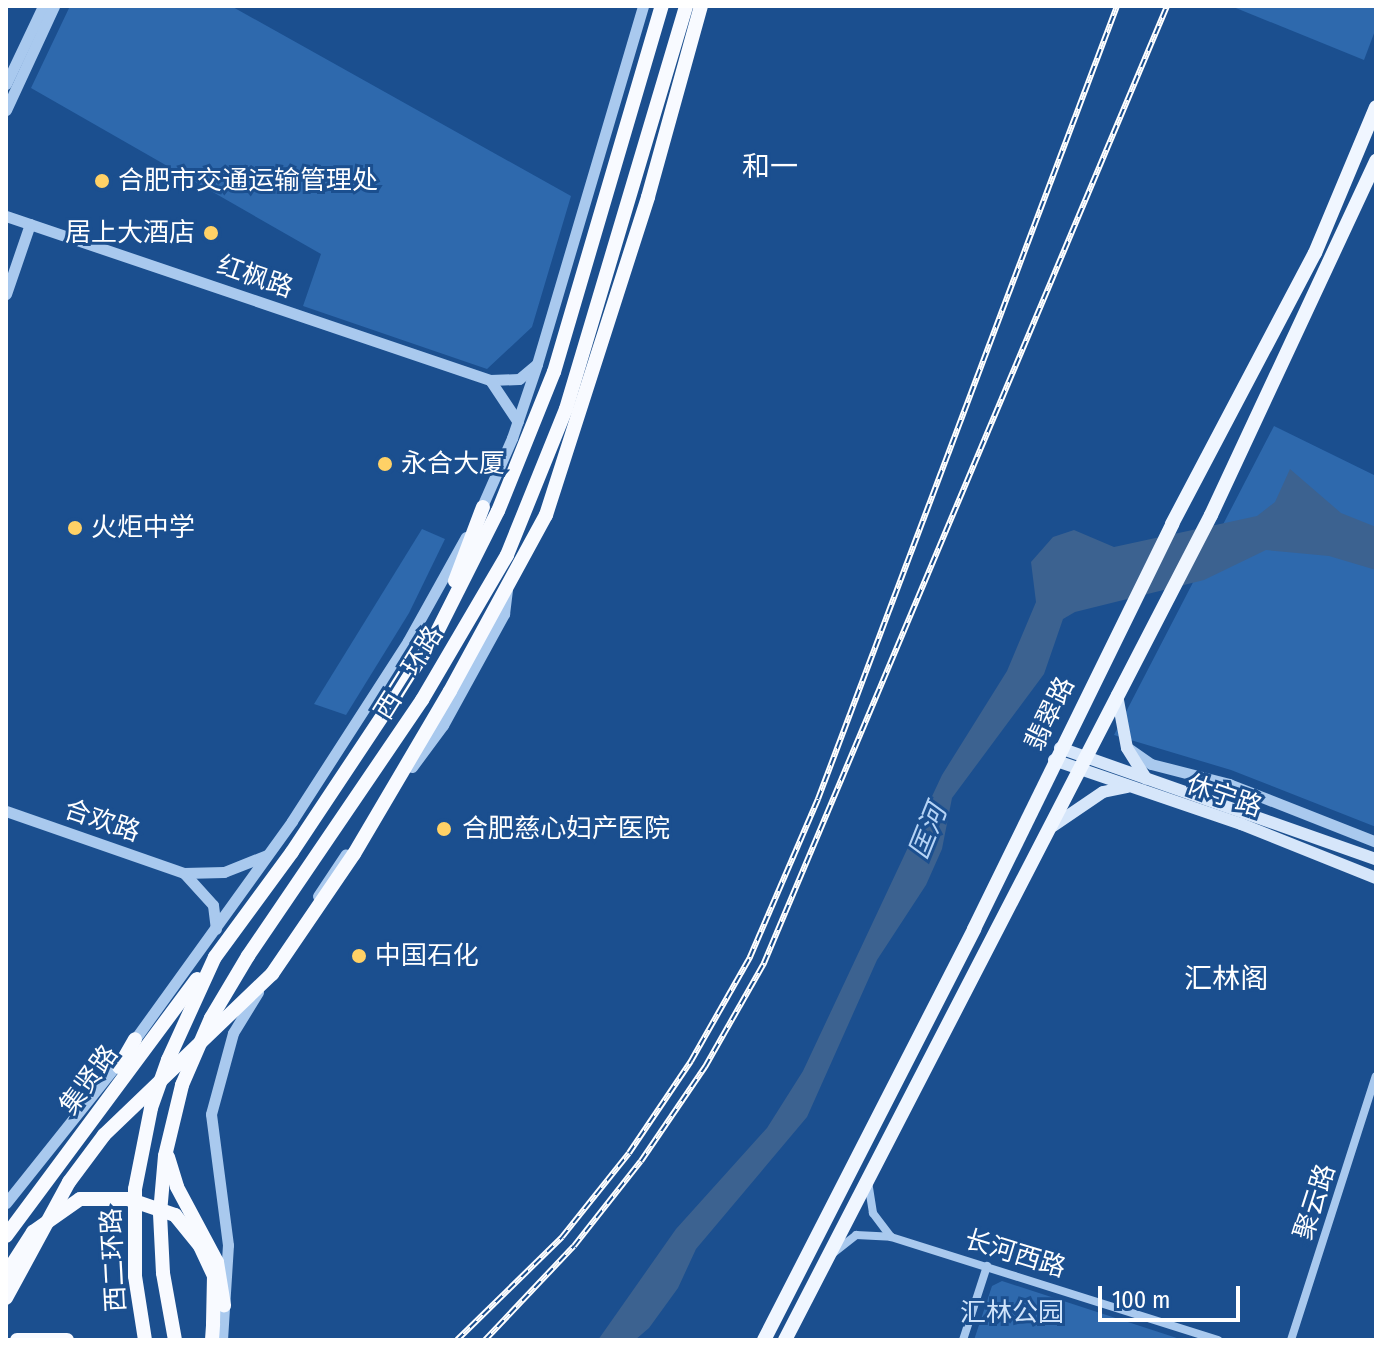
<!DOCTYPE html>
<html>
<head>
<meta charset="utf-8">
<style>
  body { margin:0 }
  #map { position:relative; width:1382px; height:1346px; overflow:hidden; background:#1b4f8f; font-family:"Fira Sans Condensed","Noto Sans SC",sans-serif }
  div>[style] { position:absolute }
  .green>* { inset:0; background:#2e69ad }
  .water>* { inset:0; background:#3c6290 }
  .minor>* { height:8px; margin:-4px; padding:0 4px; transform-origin:4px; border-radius:4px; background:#a9c9ee }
  .tertiary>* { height:11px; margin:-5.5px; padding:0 5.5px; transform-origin:5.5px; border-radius:5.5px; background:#a9c9ee }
  .secondary>* { height:12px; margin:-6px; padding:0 6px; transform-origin:6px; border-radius:6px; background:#d6e6fa }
  .primary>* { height:14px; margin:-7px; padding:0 7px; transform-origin:7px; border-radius:7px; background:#f0f6ff }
  .trunk>* { height:14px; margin:-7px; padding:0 7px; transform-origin:7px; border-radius:7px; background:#f8faff }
  .rail>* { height:6px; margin-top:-3px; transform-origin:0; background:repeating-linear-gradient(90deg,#1b4f8f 0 9px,#fff 0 18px); box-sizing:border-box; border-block:2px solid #fff }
  .trunk-bridge>* { height:14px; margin:-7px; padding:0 7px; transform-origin:7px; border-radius:7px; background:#f8faff }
  .dots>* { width:22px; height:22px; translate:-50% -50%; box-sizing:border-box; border:4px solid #1b4f8f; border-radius:50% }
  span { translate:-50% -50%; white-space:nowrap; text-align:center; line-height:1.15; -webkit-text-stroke:6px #1b4f8f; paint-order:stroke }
  .poi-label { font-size:26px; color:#fff }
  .left { translate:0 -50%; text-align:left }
  .right { translate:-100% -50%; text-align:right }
  .street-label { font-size:26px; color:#fff }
  .park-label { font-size:26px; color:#cfe3fa }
  .neighbourhood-label { font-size:28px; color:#fff }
  .water-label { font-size:28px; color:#b5d3f5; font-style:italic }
  .frame { position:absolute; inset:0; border:8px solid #fff; pointer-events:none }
  .scale { position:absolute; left:1098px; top:1286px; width:142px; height:36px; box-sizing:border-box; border:4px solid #fff; border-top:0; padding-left:10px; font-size:24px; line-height:28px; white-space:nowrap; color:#fff; -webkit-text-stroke:6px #1b4f8f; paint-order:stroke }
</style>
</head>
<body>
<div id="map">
  <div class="green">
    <div style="clip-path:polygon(70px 6px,231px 6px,571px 196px,532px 327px,487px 369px,303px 306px,321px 254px,31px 88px)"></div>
    <div style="clip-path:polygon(1231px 6px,1376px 6px,1376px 28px,1364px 60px)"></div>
    <div style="clip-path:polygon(1274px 426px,1376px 476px,1376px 827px,1231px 770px,1114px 735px)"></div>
    <div style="clip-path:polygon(422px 529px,445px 539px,409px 613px,346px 715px,314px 704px)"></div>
    <div style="clip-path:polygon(1002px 1281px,1183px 1340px,974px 1340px,992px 1286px)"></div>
  </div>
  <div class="water">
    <div style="clip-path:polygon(1290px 469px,1341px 513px,1376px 527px,1376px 570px,1329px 556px,1266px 550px,1204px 580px,1075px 612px,1063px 619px,1044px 674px,952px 798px,942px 849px,926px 885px,877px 960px,807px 1117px,696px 1249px,678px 1288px,649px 1328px,635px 1340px,598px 1340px,676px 1229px,767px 1128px,803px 1071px,942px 775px,1007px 671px,1036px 602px,1031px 562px,1053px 537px,1074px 530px,1114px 547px,1257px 516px,1275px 502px)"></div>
  </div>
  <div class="minor">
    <div style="left:891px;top:1237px;width:343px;rotate:17.5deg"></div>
    <div style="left:832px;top:1254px;width:31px;rotate:-38deg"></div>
    <div style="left:856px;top:1235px;width:35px;rotate:3deg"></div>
    <div style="left:891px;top:1237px;width:30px;rotate:-127deg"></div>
    <div style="left:873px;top:1213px;width:32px;rotate:-99deg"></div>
    <div style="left:963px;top:1340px;width:78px;rotate:-72deg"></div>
    <div style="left:1291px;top:1340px;width:277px;rotate:-72.2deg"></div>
  </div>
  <div class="tertiary">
    <div style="left:6px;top:84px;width:86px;rotate:-64.6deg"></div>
    <div style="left:6px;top:110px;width:115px;rotate:-65.2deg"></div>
    <div style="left:6px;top:216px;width:511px;rotate:18.72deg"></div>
    <div style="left:490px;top:380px;width:29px;rotate:-2deg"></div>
    <div style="left:519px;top:379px;width:23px;rotate:-40deg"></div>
    <div style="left:6px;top:294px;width:74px;rotate:-71.1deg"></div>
    <div style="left:490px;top:380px;width:50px;rotate:56.3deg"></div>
    <div style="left:480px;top:511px;width:80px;rotate:-66.3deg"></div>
    <div style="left:512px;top:438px;width:78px;rotate:-71.3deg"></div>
    <div style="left:537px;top:364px;width:373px;rotate:-73.5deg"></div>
    <div style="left:1128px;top:748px;width:28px;rotate:35deg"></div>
    <div style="left:1151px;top:764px;width:81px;rotate:14.4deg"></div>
    <div style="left:1229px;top:784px;width:158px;rotate:21.5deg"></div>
    <div style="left:412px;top:767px;width:52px;rotate:-53.6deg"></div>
    <div style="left:443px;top:725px;width:127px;rotate:-61.2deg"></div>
    <div style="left:504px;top:614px;width:24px;rotate:-83deg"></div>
    <div style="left:6px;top:811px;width:188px;rotate:19.2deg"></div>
    <div style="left:184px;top:873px;width:40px;rotate:-1.4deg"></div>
    <div style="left:224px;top:872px;width:46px;rotate:-21.6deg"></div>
    <div style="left:184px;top:873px;width:43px;rotate:47.8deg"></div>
    <div style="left:213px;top:905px;width:24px;rotate:83deg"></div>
    <div style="left:318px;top:896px;width:50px;rotate:-56.3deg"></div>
    <div style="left:130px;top:1046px;width:277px;rotate:-54.2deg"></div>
    <div style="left:292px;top:821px;width:214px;rotate:-57.2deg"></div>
    <div style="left:408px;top:641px;width:119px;rotate:-60.9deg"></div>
    <div style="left:6px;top:1203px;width:183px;rotate:-51.4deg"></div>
    <div style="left:222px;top:1340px;width:95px;rotate:-86.4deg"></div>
    <div style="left:228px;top:1245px;width:132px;rotate:-97.4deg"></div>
    <div style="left:211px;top:1114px;width:84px;rotate:-74.8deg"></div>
    <div style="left:233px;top:1033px;width:48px;rotate:-58.6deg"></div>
  </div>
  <div class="secondary">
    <div style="left:1117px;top:695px;width:54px;rotate:79.3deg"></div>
    <div style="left:1127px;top:748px;width:36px;rotate:58deg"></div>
    <div style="left:1060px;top:748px;width:335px;rotate:19.4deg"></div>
    <div style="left:1054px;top:760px;width:198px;rotate:18.9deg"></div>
    <div style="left:1241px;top:824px;width:145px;rotate:21.8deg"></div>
    <div style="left:1053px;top:826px;width:60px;rotate:-34.2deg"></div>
    <div style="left:1103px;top:792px;width:25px;rotate:-12deg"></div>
  </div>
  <div class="primary">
    <div style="left:764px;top:1340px;width:462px;rotate:-62.9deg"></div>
    <div style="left:974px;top:929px;width:451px;rotate:-63.9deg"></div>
    <div style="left:1172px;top:524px;width:306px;rotate:-62.2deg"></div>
    <div style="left:1315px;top:253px;width:158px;rotate:-67.3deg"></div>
    <div style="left:785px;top:1340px;width:928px;rotate:-62.69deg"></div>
    <div style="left:1211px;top:515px;width:391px;rotate:-65deg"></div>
  </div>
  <div class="trunk">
    <div style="left:455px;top:581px;width:79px;rotate:-69.3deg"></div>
    <div style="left:450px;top:691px;width:200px;rotate:-61.4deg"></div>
    <div style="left:546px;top:515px;width:334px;rotate:-72.2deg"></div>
    <div style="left:648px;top:197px;width:198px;rotate:-74.5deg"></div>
    <div style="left:119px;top:1067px;width:32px;rotate:-60deg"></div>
    <div style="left:168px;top:1157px;width:31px;rotate:73deg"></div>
    <div style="left:177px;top:1187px;width:85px;rotate:61.9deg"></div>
    <div style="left:217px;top:1262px;width:44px;rotate:80.8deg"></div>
    <div style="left:6px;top:1236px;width:320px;rotate:-53.4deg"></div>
    <div style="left:17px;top:1340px;width:50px"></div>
    <div style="left:145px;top:1340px;width:65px;rotate:-98.9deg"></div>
    <div style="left:135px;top:1276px;width:87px;rotate:-90deg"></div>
    <div style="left:135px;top:1189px;width:83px;rotate:-78.8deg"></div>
    <div style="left:151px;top:1108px;width:51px;rotate:-70.5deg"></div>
    <div style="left:168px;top:1060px;width:113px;rotate:-65.5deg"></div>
    <div style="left:215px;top:957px;width:130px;rotate:-53.7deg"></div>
    <div style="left:292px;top:852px;width:255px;rotate:-56.4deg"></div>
    <div style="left:433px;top:640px;width:144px;rotate:-63.3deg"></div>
    <div style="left:498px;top:511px;width:150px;rotate:-68.1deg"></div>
    <div style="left:554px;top:372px;width:382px;rotate:-73.6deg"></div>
    <div style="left:175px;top:1340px;width:68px;rotate:-100.2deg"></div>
    <div style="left:163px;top:1273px;width:60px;rotate:-92.9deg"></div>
    <div style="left:160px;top:1213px;width:57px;rotate:-85deg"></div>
    <div style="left:165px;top:1156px;width:73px;rotate:-76.5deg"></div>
    <div style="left:182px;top:1085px;width:73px;rotate:-66.6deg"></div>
    <div style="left:211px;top:1018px;width:72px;rotate:-59.2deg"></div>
    <div style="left:248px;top:956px;width:310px;rotate:-55.8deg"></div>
    <div style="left:422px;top:700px;width:168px;rotate:-59.6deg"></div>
    <div style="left:507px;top:555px;width:157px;rotate:-68deg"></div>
    <div style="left:566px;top:409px;width:420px;rotate:-73.4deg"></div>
    <div style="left:212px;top:1340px;width:16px;rotate:-86deg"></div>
  </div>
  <div class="rail">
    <div style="left:457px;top:1340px;width:147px;rotate:-44.4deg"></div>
    <div style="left:562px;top:1237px;width:107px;rotate:-51.4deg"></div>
    <div style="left:629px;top:1153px;width:111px;rotate:-56deg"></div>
    <div style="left:691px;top:1061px;width:120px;rotate:-60.4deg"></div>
    <div style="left:750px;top:957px;width:172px;rotate:-66.7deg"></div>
    <div style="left:818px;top:799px;width:847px;rotate:-69.34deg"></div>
    <div style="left:485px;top:1340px;width:129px;rotate:-46.6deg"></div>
    <div style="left:574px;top:1246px;width:108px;rotate:-51.8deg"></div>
    <div style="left:641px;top:1161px;width:114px;rotate:-55.8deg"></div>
    <div style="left:705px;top:1067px;width:120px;rotate:-60.4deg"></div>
    <div style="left:764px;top:963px;width:1038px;rotate:-67.16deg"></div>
  </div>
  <div class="trunk-bridge">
    <div style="left:6px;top:1274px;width:50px;rotate:-57.3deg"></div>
    <div style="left:33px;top:1232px;width:57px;rotate:-35.1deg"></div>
    <div style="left:80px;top:1199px;width:48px"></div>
    <div style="left:128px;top:1199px;width:50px;rotate:18.8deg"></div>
    <div style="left:175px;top:1215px;width:40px;rotate:51deg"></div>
    <div style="left:200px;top:1246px;width:33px;rotate:65deg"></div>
    <div style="left:214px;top:1276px;width:48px;rotate:91.2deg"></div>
    <div style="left:6px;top:1298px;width:132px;rotate:-61.5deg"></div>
    <div style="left:69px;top:1182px;width:59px;rotate:-53.3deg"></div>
    <div style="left:104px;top:1135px;width:233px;rotate:-43.8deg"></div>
    <div style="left:272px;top:974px;width:145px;rotate:-55.7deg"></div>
    <div style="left:354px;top:854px;width:189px;rotate:-59.5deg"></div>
  </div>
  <div class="dots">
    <div style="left:102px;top:181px;background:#ffd166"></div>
    <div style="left:211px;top:233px;background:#ffd166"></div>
    <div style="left:385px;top:464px;background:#ffd166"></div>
    <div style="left:75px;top:528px;background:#ffd166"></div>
    <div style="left:444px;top:829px;background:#ffd166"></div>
    <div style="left:359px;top:956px;background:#ffd166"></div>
  </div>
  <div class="poi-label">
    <span class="left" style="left:118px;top:181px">合肥市交通运输管理处</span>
    <span class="right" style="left:195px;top:233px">居上大酒店</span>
    <span class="left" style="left:401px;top:464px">永合大厦</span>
    <span class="left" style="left:91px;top:528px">火炬中学</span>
    <span class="left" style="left:462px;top:829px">合肥慈心妇产医院</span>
    <span class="left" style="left:375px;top:956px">中国石化</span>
  </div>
  <div class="street-label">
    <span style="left:255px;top:277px;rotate:19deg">红枫路</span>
    <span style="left:409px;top:673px;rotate:-58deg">西二环路</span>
    <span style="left:1050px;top:714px;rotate:-64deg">翡翠路</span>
    <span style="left:1224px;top:796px;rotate:19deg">休宁路</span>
    <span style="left:102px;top:821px;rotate:19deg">合欢路</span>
    <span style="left:89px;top:1080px;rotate:-54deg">集贤路</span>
    <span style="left:1315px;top:1202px;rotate:-72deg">聚云路</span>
    <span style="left:1015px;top:1254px;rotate:17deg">长河西路</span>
    <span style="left:114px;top:1260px;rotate:-93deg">西二环路</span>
  </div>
  <div class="park-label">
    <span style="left:1012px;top:1313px">汇林公园</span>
  </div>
  <div class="neighbourhood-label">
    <span style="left:770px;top:167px">和一</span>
    <span style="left:1226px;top:979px">汇林阁</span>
  </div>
  <div class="water-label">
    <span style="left:928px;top:832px;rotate:-68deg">匡河</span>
  </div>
  <div class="frame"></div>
  <div class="scale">100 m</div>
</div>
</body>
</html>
